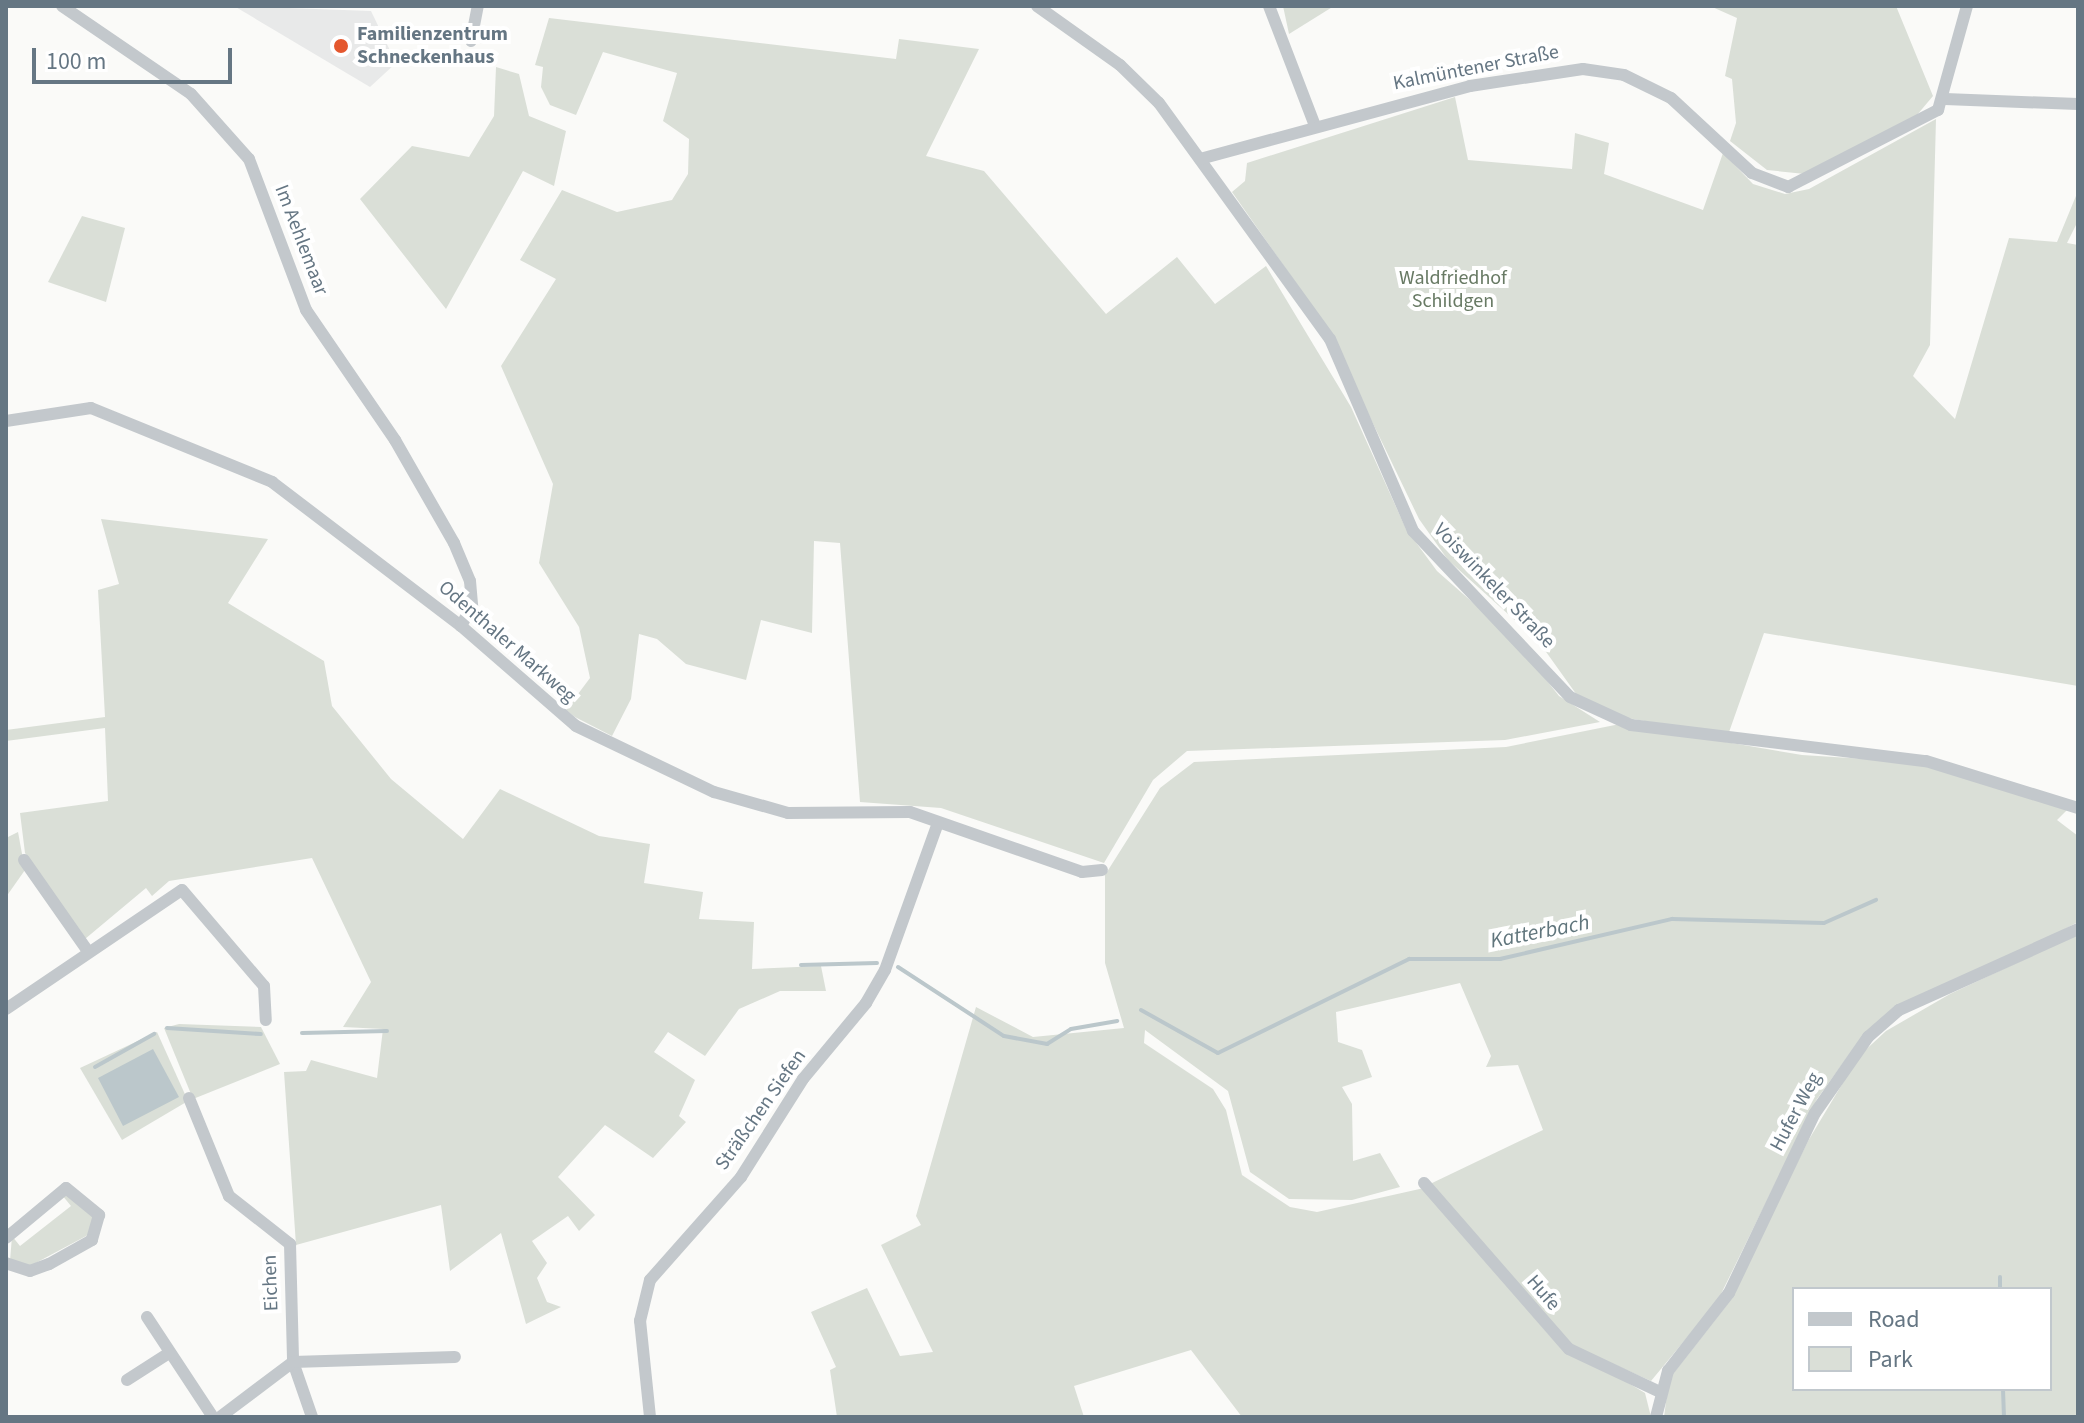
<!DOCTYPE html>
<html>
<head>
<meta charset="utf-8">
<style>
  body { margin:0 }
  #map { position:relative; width:2084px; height:1423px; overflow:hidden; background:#fafaf8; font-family:"Source Sans 3",sans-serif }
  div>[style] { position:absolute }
  .built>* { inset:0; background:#e8e9e9 }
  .green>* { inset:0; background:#dadfd7 }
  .water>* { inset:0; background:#bbc7cb }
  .stream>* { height:4px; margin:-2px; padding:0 2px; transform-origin:2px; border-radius:2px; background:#bbc7cb }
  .street>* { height:12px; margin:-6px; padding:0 6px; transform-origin:6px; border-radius:6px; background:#c3c8cc }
  .dots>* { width:22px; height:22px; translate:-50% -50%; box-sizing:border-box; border:4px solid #fff; border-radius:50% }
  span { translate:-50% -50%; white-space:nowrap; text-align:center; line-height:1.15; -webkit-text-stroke:8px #fff; paint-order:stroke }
  .poi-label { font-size:20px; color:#657683; font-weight:700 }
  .left { translate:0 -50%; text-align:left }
  .street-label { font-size:20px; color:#657683 }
  .park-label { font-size:20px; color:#687a64 }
  .water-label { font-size:22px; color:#60757c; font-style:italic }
  .frame { position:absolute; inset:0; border:8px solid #657683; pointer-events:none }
  .legend { position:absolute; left:1792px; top:1287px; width:260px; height:104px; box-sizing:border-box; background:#fff; border:2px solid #c1c8cd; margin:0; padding:10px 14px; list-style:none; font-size:24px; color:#657683 }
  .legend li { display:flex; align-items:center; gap:16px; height:40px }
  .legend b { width:40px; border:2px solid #c1c8cd }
  .scale { position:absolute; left:32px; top:48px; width:200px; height:36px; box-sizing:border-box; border:4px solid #657683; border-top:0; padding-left:10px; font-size:24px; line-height:28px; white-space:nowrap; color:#657683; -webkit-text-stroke:6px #fff; paint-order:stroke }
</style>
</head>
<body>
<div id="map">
  <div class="built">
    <div style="clip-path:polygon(234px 6px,371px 11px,396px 63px,370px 87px)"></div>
  </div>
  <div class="green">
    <div style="clip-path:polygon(1283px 6px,1334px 6px,1289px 34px)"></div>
    <div style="clip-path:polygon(1710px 6px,1896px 6px,1933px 96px,1917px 115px,1805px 174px,1767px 170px,1730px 141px,1736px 123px,1732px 79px,1725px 76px,1737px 18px)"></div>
    <div style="clip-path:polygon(549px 18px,896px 59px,899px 39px,979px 49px,926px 156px,984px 171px,1106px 314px,1177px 257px,1215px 304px,1266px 266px,1351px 407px,1406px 529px,1437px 571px,1513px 638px,1559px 696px,1600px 722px,1505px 740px,1187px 751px,1153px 780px,1104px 863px,941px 808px,860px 802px,840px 543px,814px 541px,812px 633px,761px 620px,746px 680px,686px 664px,657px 639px,639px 634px,631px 699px,612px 736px,575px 717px,566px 710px,590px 678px,579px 627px,539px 563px,553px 484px,501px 366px,556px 279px,520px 260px,562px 190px,617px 212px,672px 200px,688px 174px,689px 139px,663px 121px,677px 73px,603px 52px,576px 115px,550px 105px,541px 87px,543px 67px,535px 65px)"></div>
    <div style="clip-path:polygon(496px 67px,519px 74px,529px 116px,566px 131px,554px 186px,523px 171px,446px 309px,360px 199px,412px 146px,469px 157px,494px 116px)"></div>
    <div style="clip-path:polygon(1455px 97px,1468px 160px,1572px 169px,1575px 133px,1609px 143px,1604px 174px,1703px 210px,1723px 153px,1753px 184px,1785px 194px,1809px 189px,1936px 119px,1930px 345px,1913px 376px,1955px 419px,2009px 238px,2057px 242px,2078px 191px,2078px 221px,2067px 243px,2078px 245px,2078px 686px,1764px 633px,1728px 735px,1621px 717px,1579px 698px,1539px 642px,1448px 560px,1419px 519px,1326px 326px,1232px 192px,1245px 181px,1247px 163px)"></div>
    <div style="clip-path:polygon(82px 216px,125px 228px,106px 302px,48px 282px)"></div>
    <div style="clip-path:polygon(101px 519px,268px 539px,228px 603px,324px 661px,332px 706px,391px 779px,463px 839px,500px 789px,599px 836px,650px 844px,644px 883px,703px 892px,699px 919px,754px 922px,752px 969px,821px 966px,826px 991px,780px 991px,739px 1009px,705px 1056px,668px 1032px,654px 1052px,695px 1080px,679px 1116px,686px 1122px,653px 1158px,605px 1125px,558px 1177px,595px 1215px,579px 1231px,568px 1216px,532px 1241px,547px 1263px,537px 1278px,547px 1302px,561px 1307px,526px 1324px,501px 1233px,450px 1271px,441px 1205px,296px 1245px,284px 1072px,306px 1071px,311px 1060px,377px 1078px,383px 1029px,343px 1027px,371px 982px,312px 858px,169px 881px,152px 896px,146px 888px,85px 939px,25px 853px,20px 813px,108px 801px,105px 728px,6px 741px,6px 730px,105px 717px,98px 590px,119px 584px)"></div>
    <div style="clip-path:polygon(1620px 724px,1802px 755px,1930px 763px,2067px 810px,2057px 820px,2078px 836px,2078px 922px,1864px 1034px,1817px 1099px,1718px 1300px,1651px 1381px,1571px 1345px,1430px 1184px,1543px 1130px,1518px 1065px,1486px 1067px,1491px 1056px,1460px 983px,1336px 1012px,1338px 1042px,1362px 1050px,1372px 1077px,1342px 1087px,1352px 1104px,1353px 1161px,1380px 1153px,1400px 1187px,1352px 1200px,1289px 1199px,1250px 1172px,1228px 1091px,1145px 1030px,1144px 1043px,1213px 1089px,1226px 1110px,1242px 1175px,1290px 1207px,1317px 1212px,1424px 1188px,1550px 1336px,1645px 1393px,1651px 1417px,1242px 1417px,1191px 1350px,1074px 1386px,1084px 1417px,837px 1417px,830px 1370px,836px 1367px,811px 1312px,867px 1288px,900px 1356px,933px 1352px,881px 1245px,921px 1225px,916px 1216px,976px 1007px,1033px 1037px,1124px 1028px,1105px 963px,1105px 875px,1160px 788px,1194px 762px,1506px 747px)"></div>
    <div style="clip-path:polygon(18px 832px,25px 870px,6px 897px,6px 838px)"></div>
    <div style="clip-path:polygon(evenodd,2078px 934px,2078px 1417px,1664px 1417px,1669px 1379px,1726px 1306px,1808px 1141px,1859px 1056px,1886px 1031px,1950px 994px,2078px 934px,1794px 1289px,2050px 1289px,2050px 1389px,1794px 1389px,1794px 1289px)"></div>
    <div style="clip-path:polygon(179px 1024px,261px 1027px,280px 1064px,193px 1099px,164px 1028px)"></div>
    <div style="clip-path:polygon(157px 1032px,188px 1101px,122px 1140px,80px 1068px)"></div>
    <div style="clip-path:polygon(68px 1194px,95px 1219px,88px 1235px,30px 1266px,10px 1261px,12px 1236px,20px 1246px,71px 1206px,62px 1195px)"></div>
  </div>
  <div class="water">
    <div style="clip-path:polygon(153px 1049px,179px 1097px,123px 1126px,98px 1078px)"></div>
  </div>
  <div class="stream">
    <div style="left:801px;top:965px;width:76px;rotate:-1.5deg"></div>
    <div style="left:898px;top:967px;width:126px;rotate:33.1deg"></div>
    <div style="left:1004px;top:1036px;width:44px;rotate:10.5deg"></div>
    <div style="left:1047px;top:1044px;width:28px;rotate:-32deg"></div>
    <div style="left:1071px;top:1029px;width:47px;rotate:-9.9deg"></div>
    <div style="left:1141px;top:1010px;width:88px;rotate:29.2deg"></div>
    <div style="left:1218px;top:1053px;width:213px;rotate:-26.2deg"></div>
    <div style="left:1409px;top:959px;width:91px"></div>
    <div style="left:1500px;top:959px;width:177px;rotate:-13.1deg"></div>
    <div style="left:1672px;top:919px;width:152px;rotate:1.5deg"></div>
    <div style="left:1824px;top:923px;width:57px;rotate:-23.9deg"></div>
    <div style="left:167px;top:1028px;width:94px;rotate:3.7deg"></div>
    <div style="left:302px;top:1033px;width:85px;rotate:-1.3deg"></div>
    <div style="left:95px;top:1067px;width:68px;rotate:-29.2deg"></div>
    <div style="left:2000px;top:1277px;width:12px;rotate:90deg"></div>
    <div style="left:2003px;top:1389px;width:28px;rotate:88deg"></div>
  </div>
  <div class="street">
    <div style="left:62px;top:6px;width:156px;rotate:34.3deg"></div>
    <div style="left:191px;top:94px;width:87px;rotate:48.3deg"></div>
    <div style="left:249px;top:159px;width:161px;rotate:69.3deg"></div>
    <div style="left:306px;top:310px;width:158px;rotate:55.6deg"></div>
    <div style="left:395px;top:440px;width:119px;rotate:60.2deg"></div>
    <div style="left:454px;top:543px;width:41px;rotate:67.2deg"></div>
    <div style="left:470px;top:581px;width:25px;rotate:85deg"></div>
    <div style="left:472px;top:606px;width:23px;rotate:119deg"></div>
    <div style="left:1037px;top:6px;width:102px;rotate:35.4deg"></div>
    <div style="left:1120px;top:65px;width:54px;rotate:44.3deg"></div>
    <div style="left:1159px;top:103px;width:291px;rotate:54.1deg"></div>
    <div style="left:1330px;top:339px;width:209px;rotate:66.6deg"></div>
    <div style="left:1413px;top:531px;width:228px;rotate:46.6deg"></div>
    <div style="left:1570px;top:697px;width:67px;rotate:24.7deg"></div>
    <div style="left:1631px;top:725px;width:297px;rotate:7deg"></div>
    <div style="left:1926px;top:761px;width:159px;rotate:17.2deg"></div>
    <div style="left:1269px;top:6px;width:125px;rotate:69deg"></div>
    <div style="left:471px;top:41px;width:36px;rotate:-79deg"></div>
    <div style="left:1945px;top:99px;width:133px;rotate:2.2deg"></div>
    <div style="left:1200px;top:159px;width:280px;rotate:-15.1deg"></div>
    <div style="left:1470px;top:86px;width:114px;rotate:-8.6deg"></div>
    <div style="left:1583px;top:69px;width:41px;rotate:8.3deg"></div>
    <div style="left:1624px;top:75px;width:52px;rotate:26.1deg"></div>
    <div style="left:1671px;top:98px;width:110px;rotate:42.8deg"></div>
    <div style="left:1752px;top:173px;width:39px;rotate:21deg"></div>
    <div style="left:1788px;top:187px;width:169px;rotate:-27.2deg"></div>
    <div style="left:1938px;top:110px;width:108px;rotate:-74.4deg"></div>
    <div style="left:6px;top:421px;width:86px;rotate:-8.7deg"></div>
    <div style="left:91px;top:408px;width:196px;rotate:22.2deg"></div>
    <div style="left:272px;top:482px;width:238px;rotate:37.3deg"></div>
    <div style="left:461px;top:626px;width:152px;rotate:41deg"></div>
    <div style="left:576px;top:726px;width:153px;rotate:25.6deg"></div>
    <div style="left:714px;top:792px;width:77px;rotate:15.8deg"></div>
    <div style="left:788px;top:813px;width:122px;rotate:-0.5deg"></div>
    <div style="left:910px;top:812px;width:182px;rotate:19.2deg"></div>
    <div style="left:1082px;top:872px;width:20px;rotate:-6deg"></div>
    <div style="left:24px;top:860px;width:110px;rotate:55deg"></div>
    <div style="left:6px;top:1009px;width:212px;rotate:-34.1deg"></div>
    <div style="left:182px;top:890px;width:126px;rotate:49.5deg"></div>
    <div style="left:264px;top:986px;width:34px;rotate:87deg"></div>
    <div style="left:189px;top:1098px;width:106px;rotate:67.8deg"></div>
    <div style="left:229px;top:1196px;width:78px;rotate:38.2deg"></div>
    <div style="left:290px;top:1244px;width:118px;rotate:88.5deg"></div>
    <div style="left:293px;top:1362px;width:58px;rotate:70.9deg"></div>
    <div style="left:1424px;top:1183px;width:220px;rotate:48.9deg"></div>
    <div style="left:1569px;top:1349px;width:101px;rotate:25.3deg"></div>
    <div style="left:6px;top:1238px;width:78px;rotate:-39.8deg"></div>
    <div style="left:66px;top:1188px;width:43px;rotate:39.3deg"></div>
    <div style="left:99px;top:1215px;width:26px;rotate:106deg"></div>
    <div style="left:92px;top:1240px;width:49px;rotate:150.8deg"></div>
    <div style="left:49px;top:1264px;width:20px;rotate:160deg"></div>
    <div style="left:30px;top:1271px;width:25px;rotate:-162deg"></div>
    <div style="left:147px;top:1317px;width:120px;rotate:56.6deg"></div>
    <div style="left:127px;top:1380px;width:50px;rotate:-32.7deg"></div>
    <div style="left:220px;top:1417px;width:91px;rotate:-37deg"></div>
    <div style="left:293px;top:1362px;width:162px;rotate:-1.8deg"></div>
    <div style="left:650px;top:1417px;width:97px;rotate:-95.9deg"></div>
    <div style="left:640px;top:1321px;width:42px;rotate:-76.3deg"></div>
    <div style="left:650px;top:1280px;width:137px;rotate:-48.5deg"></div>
    <div style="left:741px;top:1177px;width:116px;rotate:-57.7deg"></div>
    <div style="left:803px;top:1079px;width:99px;rotate:-50.3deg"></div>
    <div style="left:866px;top:1003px;width:38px;rotate:-60deg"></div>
    <div style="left:885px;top:970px;width:156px;rotate:-70.2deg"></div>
    <div style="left:1656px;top:1417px;width:48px;rotate:-75.4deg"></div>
    <div style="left:1668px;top:1371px;width:99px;rotate:-52deg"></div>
    <div style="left:1729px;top:1293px;width:199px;rotate:-64.5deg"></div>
    <div style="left:1815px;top:1113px;width:93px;rotate:-55.1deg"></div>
    <div style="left:1868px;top:1037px;width:41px;rotate:-41.1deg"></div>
    <div style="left:1899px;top:1010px;width:196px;rotate:-24.3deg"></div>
  </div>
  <div class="dots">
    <div style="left:341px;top:46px;background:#e4572e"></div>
  </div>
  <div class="poi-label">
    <span class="left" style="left:357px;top:46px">Familienzentrum<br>Schneckenhaus</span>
  </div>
  <div class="street-label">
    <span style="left:1476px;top:68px;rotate:-11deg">Kalmüntener Straße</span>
    <span style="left:301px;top:240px;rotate:69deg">Im Aehlemaar</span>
    <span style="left:1494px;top:586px;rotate:46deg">Voiswinkeler Straße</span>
    <span style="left:507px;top:642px;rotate:41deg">Odenthaler Markweg</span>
    <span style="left:761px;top:1110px;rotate:-55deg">Sträßchen Siefen</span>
    <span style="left:1796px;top:1112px;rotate:-62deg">Hufer Weg</span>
    <span style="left:271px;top:1283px;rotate:-92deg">Eichen</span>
    <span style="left:1543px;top:1293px;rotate:49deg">Hufe</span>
  </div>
  <div class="park-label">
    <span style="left:1453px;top:290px">Waldfriedhof<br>Schildgen</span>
  </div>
  <div class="water-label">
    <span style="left:1540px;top:932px;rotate:-11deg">Katterbach</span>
  </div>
  <div class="frame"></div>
  <ul class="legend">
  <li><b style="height:10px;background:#c3c8cc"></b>Road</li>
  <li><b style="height:22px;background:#dadfd7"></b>Park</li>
  </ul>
  <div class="scale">100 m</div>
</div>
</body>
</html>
